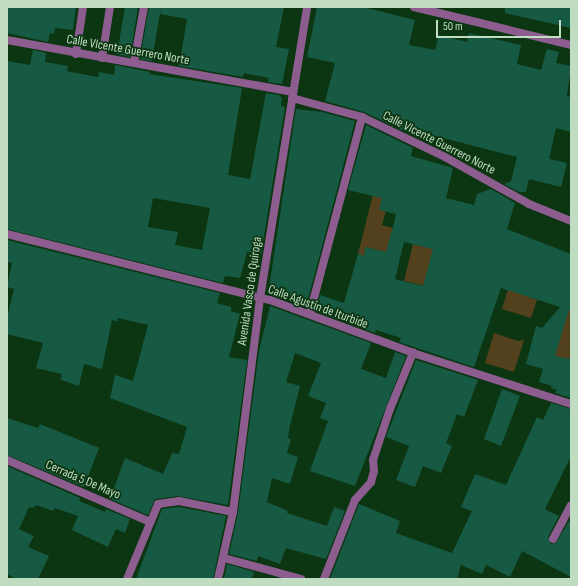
<!DOCTYPE html>
<html>
<head>
<meta charset="utf-8">
<style>
  body { margin:0 }
  #map { position:relative; width:578px; height:586px; overflow:hidden; background:#0c3512; font-family:"Sofia Sans Condensed",sans-serif }
  div>[style] { position:absolute }
  .green>* { inset:0; background:#52411c }
  .building>* { inset:0; background:#175a43 }
  .service>* { height:8px; margin:-4px; padding:0 4px; transform-origin:4px; border-radius:4px; background:#8d5d8f }
  .minor>* { height:8px; margin:-4px; padding:0 4px; transform-origin:4px; border-radius:4px; background:#8d5d8f }
  .tertiary>* { height:8px; margin:-4px; padding:0 4px; transform-origin:4px; border-radius:4px; background:#8d5d8f }
  span { translate:-50% -50%; white-space:nowrap; text-align:center; line-height:1.15; -webkit-text-stroke:3.5px #0c3512; paint-order:stroke }
  .street-label { font-size:13px; color:#c1ddc1 }
  .frame { position:absolute; inset:0; border:8px solid #c1ddc1; pointer-events:none }
  .scale { position:absolute; left:436px; top:20px; width:125px; height:18px; box-sizing:border-box; border:2px solid #c1ddc1; border-top:0; padding-left:5px; font-size:12px; line-height:14px; white-space:nowrap; color:#c1ddc1; -webkit-text-stroke:3px #0c3512; paint-order:stroke }
</style>
</head>
<body>
<div id="map">
  <div class="green">
    <div style="clip-path:polygon(375px 186px,389px 190px,379px 210px,386px 210px,382px 225px,393px 228px,386px 252px,366px 247px,364px 256px,358px 254px)"></div>
    <div style="clip-path:polygon(413px 244px,433px 249px,425px 286px,404px 281px)"></div>
    <div style="clip-path:polygon(508px 289px,537px 300px,531px 318px,502px 309px)"></div>
    <div style="clip-path:polygon(571px 305px,571px 361px,548px 354px)"></div>
    <div style="clip-path:polygon(494px 333px,518px 341px,524px 340px,514px 372px,485px 363px)"></div>
  </div>
  <div class="building">
    <div style="clip-path:polygon(7px 7px,76px 7px,73px 30px,55px 28px,54px 34px,50px 33px,48px 42px,7px 33px)"></div>
    <div style="clip-path:polygon(125px 7px,138px 7px,130px 57px,117px 54px)"></div>
    <div style="clip-path:polygon(149px 7px,161px 7px,152px 61px,140px 59px)"></div>
    <div style="clip-path:polygon(161px 7px,284px 7px,276px 47px,289px 49px,282px 84px,268px 82px,269px 78px,244px 73px,243px 77px,179px 66px,187px 19px,160px 14px)"></div>
    <div style="clip-path:polygon(317px 7px,363px 7px,415px 20px,409px 45px,435px 50px,439px 35px,467px 42px,469px 33px,521px 45px,517px 64px,541px 70px,547px 49px,559px 52px,556px 63px,571px 66px,567px 96px,571px 97px,571px 132px,556px 128px,549px 159px,567px 163px,561px 187px,529px 179px,526px 192px,519px 192px,504px 184px,511px 181px,517px 157px,416px 131px,415px 136px,364px 112px,325px 101px,335px 63px,307px 57px)"></div>
    <div style="clip-path:polygon(505px 7px,571px 7px,571px 28px,505px 13px)"></div>
    <div style="clip-path:polygon(evenodd,33px 50px,46px 53px,45px 62px,68px 66px,67px 71px,71px 72px,98px 77px,99px 72px,114px 75px,115px 65px,150px 72px,149px 74px,242px 88px,228px 175px,250px 179px,266px 93px,279px 95px,282px 98px,281px 106px,285px 107px,261px 254px,247px 252px,240px 278px,225px 276px,223px 283px,7px 229px,7px 61px,30px 65px,33px 50px,153px 198px,210px 208px,202px 250px,175px 245px,178px 232px,148px 227px,153px 198px)"></div>
    <div style="clip-path:polygon(296px 109px,322px 112px,355px 121px,306px 307px,273px 295px,269px 288px)"></div>
    <div style="clip-path:polygon(evenodd,366px 125px,413px 148px,411px 156px,453px 168px,446px 198px,474px 205px,477px 194px,491px 189px,515px 203px,507px 229px,571px 254px,571px 311px,569px 310px,555px 356px,571px 359px,571px 398px,555px 393px,557px 390px,551px 388px,552px 386px,539px 382px,543px 369px,526px 364px,536px 326px,542px 328px,560px 307px,501px 288px,474px 367px,399px 342px,401px 338px,376px 330px,375px 333px,316px 311px,320px 295px,344px 303px,358px 254px,364px 256px,366px 247px,386px 252px,394px 223px,396px 214px,379px 210px,382px 198px,348px 190px,366px 125px,404px 242px,433px 249px,423px 286px,395px 279px,404px 242px)"></div>
    <div style="clip-path:polygon(7px 240px,220px 293px,217px 303px,231px 307px,231px 311px,240px 314px,229px 357px,247px 360px,228px 505px,178px 496px,155px 499px,148px 515px,110px 499px,125px 458px,163px 474px,172px 453px,179px 454px,187px 427px,110px 398px,115px 375px,133px 381px,148px 325px,118px 318px,117px 322px,112px 320px,102px 369px,84px 364px,79px 386px,61px 380px,62px 374px,36px 368px,43px 343px,7px 334px,7px 318px,14px 289px,7px 287px,12px 263px,7px 262px)"></div>
    <div style="clip-path:polygon(270px 306px,371px 343px,361px 369px,386px 378px,395px 352px,406px 356px,355px 486px,310px 471px,328px 421px,320px 418px,326px 403px,308px 396px,321px 363px,295px 353px,286px 382px,300px 386px,289px 430px,288px 438px,291px 439px,287px 453px,298px 457px,290px 484px,272px 478px,267px 502px,288px 511px,287px 513px,327px 526px,334px 507px,345px 511px,326px 559px,286px 548px,280px 564px,258px 556px,257px 561px,229px 554px,238px 513px,259px 351px)"></div>
    <div style="clip-path:polygon(416px 360px,478px 380px,464px 417px,457px 414px,446px 443px,452px 446px,441px 473px,423px 466px,415px 487px,396px 480px,409px 446px,386px 437px)"></div>
    <div style="clip-path:polygon(502px 389px,520px 396px,501px 446px,484px 439px)"></div>
    <div style="clip-path:polygon(551px 403px,571px 409px,571px 456px,545px 509px,559px 516px,548px 537px,551px 544px,556px 543px,569px 521px,571px 523px,571px 577px,522px 551px,510px 577px,486px 565px,482px 574px,461px 565px,457px 579px,330px 579px,359px 504px,400px 521px,396px 533px,452px 553px,472px 511px,461px 507px,475px 474px,506px 485px,537px 417px,543px 420px)"></div>
    <div style="clip-path:polygon(7px 418px,38px 428px,40px 424px,99px 448px,84px 487px,7px 455px)"></div>
    <div style="clip-path:polygon(7px 466px,80px 498px,79px 501px,105px 512px,106px 509px,130px 519px,125px 533px,116px 529px,108px 547px,72px 530px,78px 516px,55px 508px,53px 511px,37px 505px,33px 508px,29px 507px,19px 529px,34px 536px,28px 547px,49px 556px,38px 579px,16px 579px,7px 574px)"></div>
    <div style="clip-path:polygon(179px 507px,226px 516px,213px 579px,136px 579px,162px 509px)"></div>
    <div style="clip-path:polygon(227px 564px,254px 572px,252px 579px,224px 579px)"></div>
  </div>
  <div class="service">
    <div style="left:76px;top:54px;width:48px;rotate:-81.5deg"></div>
    <div style="left:102px;top:58px;width:52px;rotate:-81.1deg"></div>
    <div style="left:134px;top:63px;width:57px;rotate:-79.9deg"></div>
    <div style="left:553px;top:539px;width:38px;rotate:-62deg"></div>
    <div style="left:324px;top:579px;width:85px;rotate:-68.6deg"></div>
    <div style="left:355px;top:500px;width:24px;rotate:-48deg"></div>
    <div style="left:371px;top:482px;width:11px;rotate:-75deg"></div>
    <div style="left:374px;top:471px;width:11px;rotate:-95deg"></div>
    <div style="left:373px;top:460px;width:54px;rotate:-71.6deg"></div>
    <div style="left:390px;top:409px;width:61px;rotate:-67.7deg"></div>
  </div>
  <div class="minor">
    <div style="left:414px;top:7px;width:162px;rotate:13.6deg"></div>
    <div style="left:7px;top:40px;width:291px;rotate:10.3deg"></div>
    <div style="left:292px;top:98px;width:73px;rotate:15.2deg"></div>
    <div style="left:362px;top:117px;width:92px;rotate:25.7deg"></div>
    <div style="left:445px;top:157px;width:96px;rotate:29.2deg"></div>
    <div style="left:529px;top:204px;width:45px;rotate:22deg"></div>
    <div style="left:7px;top:234px;width:271px;rotate:14.1deg"></div>
    <div style="left:270px;top:300px;width:153px;rotate:20.3deg"></div>
    <div style="left:413px;top:353px;width:166px;rotate:17.9deg"></div>
    <div style="left:310px;top:313px;width:203px;rotate:-75.1deg"></div>
    <div style="left:7px;top:460px;width:156px;rotate:23.4deg"></div>
    <div style="left:224px;top:558px;width:80px;rotate:15.3deg"></div>
    <div style="left:127px;top:579px;width:81px;rotate:-67.5deg"></div>
    <div style="left:158px;top:504px;width:21px;rotate:-8deg"></div>
    <div style="left:179px;top:501px;width:55px;rotate:11.5deg"></div>
  </div>
  <div class="tertiary">
    <div style="left:218px;top:579px;width:69px;rotate:-77.4deg"></div>
    <div style="left:233px;top:512px;width:216px;rotate:-82.8deg"></div>
    <div style="left:260px;top:298px;width:295px;rotate:-80.8deg"></div>
  </div>
  <div class="street-label">
    <span style="left:128px;top:50px;rotate:10deg">Calle VIcente Guerrero Norte</span>
    <span style="left:439px;top:143px;rotate:27deg">Calle VIcente Guerrero Norte</span>
    <span style="left:250px;top:291px;rotate:-82deg">Avenida Vasco de Quiroga</span>
    <span style="left:318px;top:307px;rotate:20deg">Calle Agustín de Iturbide</span>
    <span style="left:83px;top:480px;rotate:23deg">Cerrada 5 De Mayo</span>
  </div>
  <div class="frame"></div>
  <div class="scale">50 m</div>
</div>
</body>
</html>
